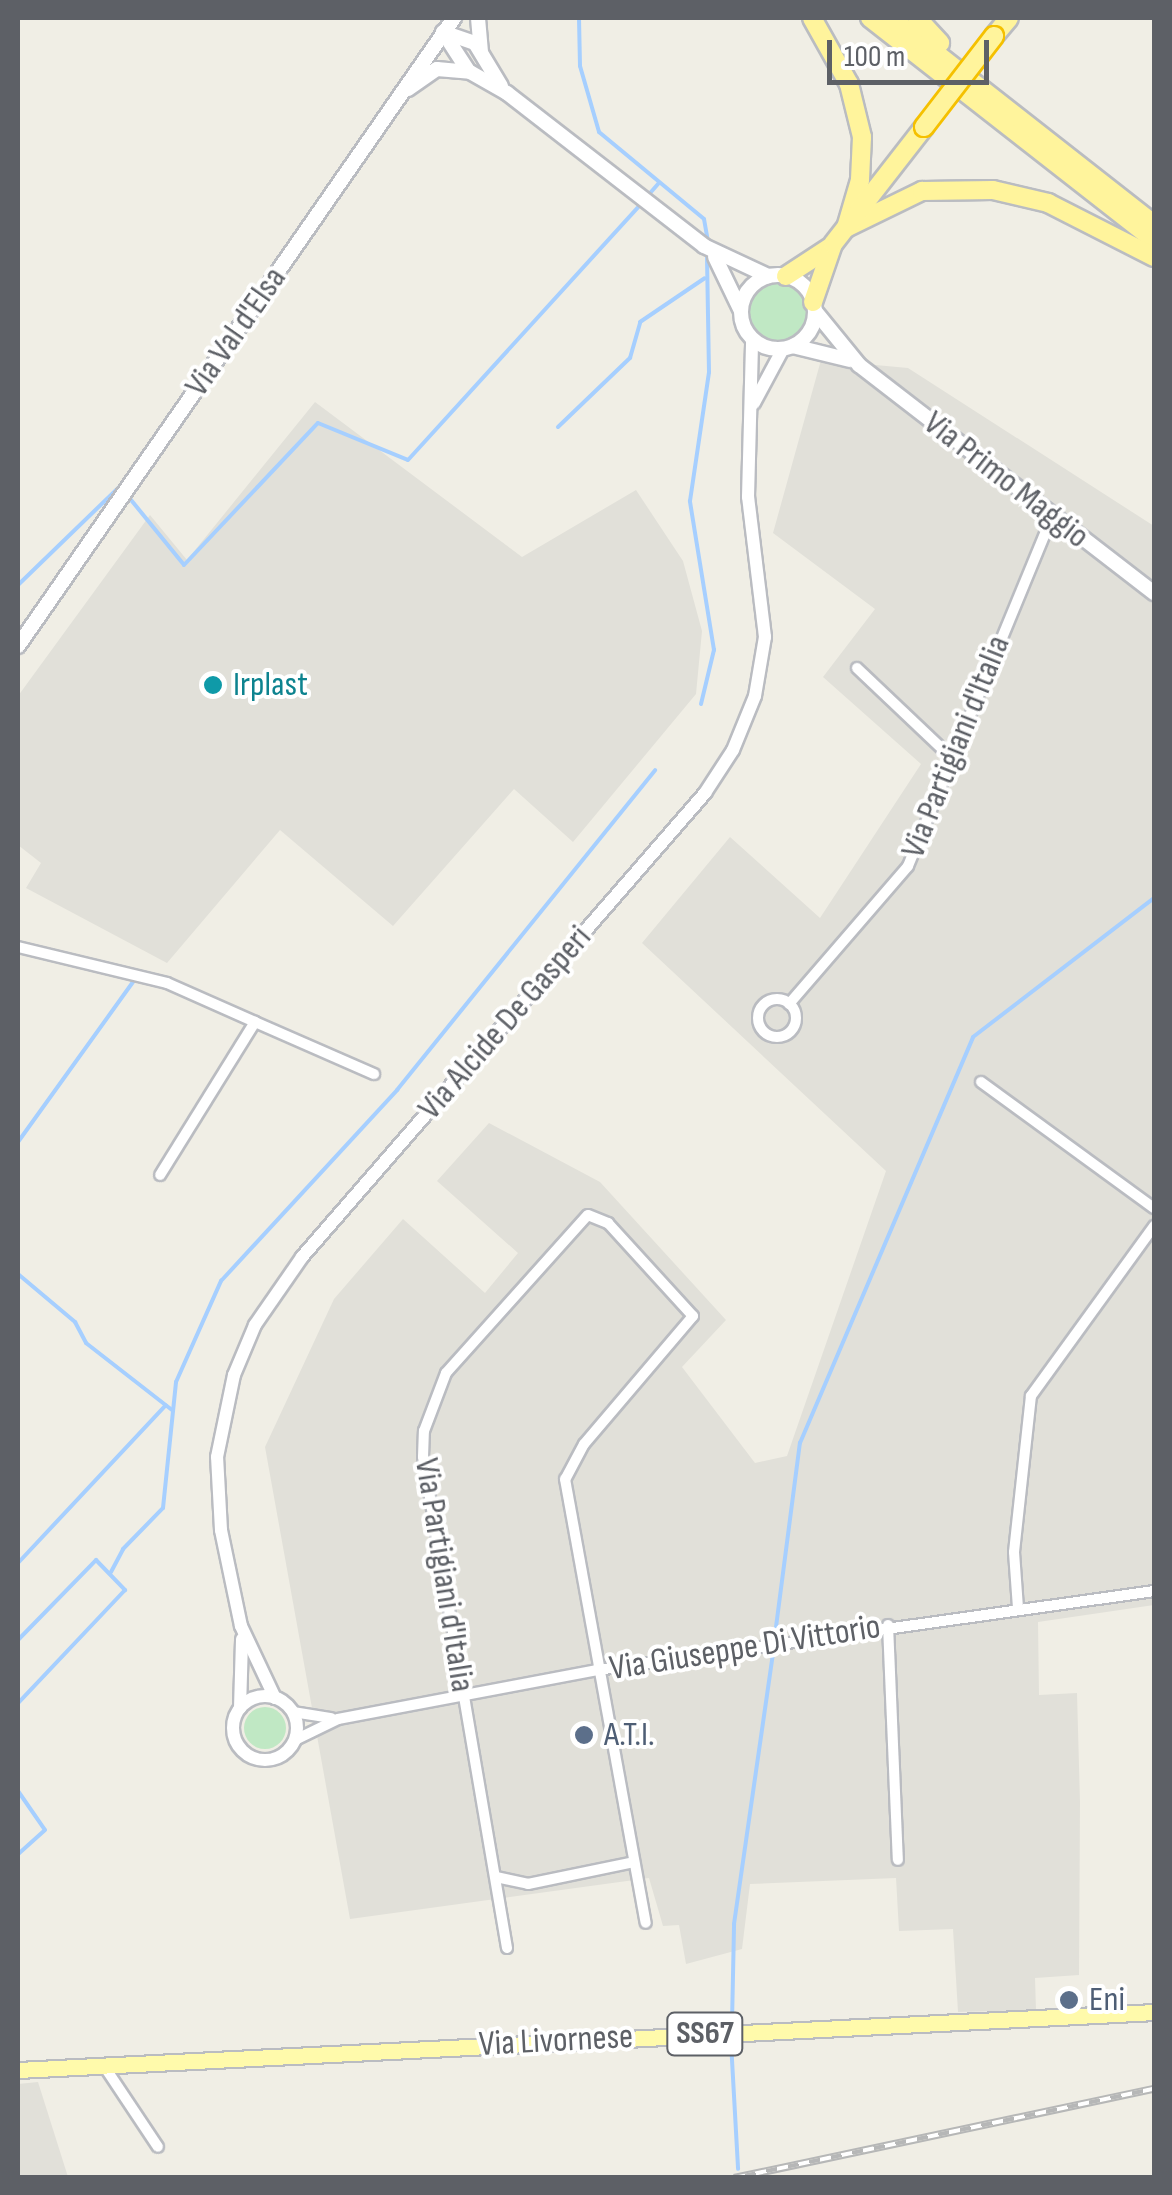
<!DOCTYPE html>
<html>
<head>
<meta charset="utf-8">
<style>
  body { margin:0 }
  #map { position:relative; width:1172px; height:2195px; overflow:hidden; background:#f0eee5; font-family:"Sofia Sans Condensed",sans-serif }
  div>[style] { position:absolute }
  .industrial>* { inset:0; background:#e1e0d9 }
  .green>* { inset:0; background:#c0e8c4 }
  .round { border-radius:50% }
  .stream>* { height:4px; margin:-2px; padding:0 2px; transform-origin:2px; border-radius:2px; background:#a6cfff }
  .roads { filter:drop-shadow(2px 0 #babcc1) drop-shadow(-2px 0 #babcc1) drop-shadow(0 2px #babcc1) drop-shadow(0 -2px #babcc1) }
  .minor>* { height:10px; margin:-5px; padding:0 5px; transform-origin:5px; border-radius:5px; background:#fff }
  .minor>.ring { margin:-5px; padding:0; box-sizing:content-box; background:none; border:10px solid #fff; border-radius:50% }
  .tertiary>* { height:12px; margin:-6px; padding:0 6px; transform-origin:6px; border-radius:6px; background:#fff }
  .tertiary>.ring { margin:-6px; padding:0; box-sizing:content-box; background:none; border:12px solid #fff; border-radius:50% }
  .secondary>* { height:14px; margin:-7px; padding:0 7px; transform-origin:7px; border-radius:7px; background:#fff }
  .secondary>.ring { margin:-7px; padding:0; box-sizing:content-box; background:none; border:14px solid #fff; border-radius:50% }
  .primary>* { height:15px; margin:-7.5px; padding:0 7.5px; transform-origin:7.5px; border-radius:7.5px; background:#fffaab }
  .trunk>* { height:18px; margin:-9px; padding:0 9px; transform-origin:9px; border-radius:9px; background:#fff49c }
  .rail>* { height:8px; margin-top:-4px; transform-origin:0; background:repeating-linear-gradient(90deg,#fff 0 11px,#b6b7b7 0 22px); box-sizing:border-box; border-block:2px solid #b6b7b7 }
  .bridges { filter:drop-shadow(2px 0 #f5c000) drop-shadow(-2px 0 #f5c000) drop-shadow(0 2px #f5c000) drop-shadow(0 -2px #f5c000) }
  .trunk-bridge>* { height:18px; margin:-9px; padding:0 9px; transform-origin:9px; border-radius:9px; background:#fff49c }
  .dots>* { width:28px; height:28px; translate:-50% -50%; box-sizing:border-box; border:5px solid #fff; border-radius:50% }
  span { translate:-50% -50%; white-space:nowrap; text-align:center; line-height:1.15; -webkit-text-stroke:8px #fff; paint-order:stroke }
  .shield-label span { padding:2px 8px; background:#fff; border:2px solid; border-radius:8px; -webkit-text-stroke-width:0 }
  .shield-label { font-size:32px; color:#5d6066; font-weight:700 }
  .street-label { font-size:35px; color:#5d6066 }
  .culture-label { font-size:35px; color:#0d838f }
  .left { translate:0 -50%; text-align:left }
  .service-label { font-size:35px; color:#4e5e75 }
  .frame { position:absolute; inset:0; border:20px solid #5d6066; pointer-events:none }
  .scale { position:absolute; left:827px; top:40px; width:162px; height:45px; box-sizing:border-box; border:5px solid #5d6066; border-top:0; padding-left:12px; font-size:30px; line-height:35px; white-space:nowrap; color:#5d6066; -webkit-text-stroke:8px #fff; paint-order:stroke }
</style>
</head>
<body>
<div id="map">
  <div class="industrial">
    <div style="clip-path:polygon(821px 360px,908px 368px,1154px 526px,1154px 1605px,1038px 1622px,1039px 1695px,1077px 1693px,1080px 1802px,1079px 1975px,1035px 1978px,1036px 2010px,958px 2012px,953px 1929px,899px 1931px,896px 1878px,750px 1884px,742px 1949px,686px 1964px,679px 1925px,663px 1926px,649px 1878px,350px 1919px,265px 1447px,334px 1299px,403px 1219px,485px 1293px,518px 1253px,437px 1181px,489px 1123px,600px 1182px,726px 1320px,682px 1367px,755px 1463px,787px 1456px,886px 1171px,642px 943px,730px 837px,820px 918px,921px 764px,823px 677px,875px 609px,773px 533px)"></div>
    <div style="clip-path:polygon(315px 402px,522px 557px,636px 490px,683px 561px,702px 631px,696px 694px,573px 842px,514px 789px,393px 926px,280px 830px,167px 963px,26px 888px,41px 863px,18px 845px,18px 696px,150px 515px,187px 560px)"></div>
    <div style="clip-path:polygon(38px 2082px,68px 2177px,18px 2177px,18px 2084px)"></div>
  </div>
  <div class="green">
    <div class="round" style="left:747px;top:281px;width:62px;height:62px"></div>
    <div class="round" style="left:244px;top:1707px;width:42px;height:42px"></div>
  </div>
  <div class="stream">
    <div style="left:579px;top:18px;width:48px;rotate:88.8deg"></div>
    <div style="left:580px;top:66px;width:69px;rotate:73.9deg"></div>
    <div style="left:599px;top:132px;width:136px;rotate:39.6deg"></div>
    <div style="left:704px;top:219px;width:23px;rotate:80deg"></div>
    <div style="left:651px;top:192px;width:11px;rotate:-49deg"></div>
    <div style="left:558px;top:427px;width:100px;rotate:-43.8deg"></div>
    <div style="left:630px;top:358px;width:37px;rotate:-74deg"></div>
    <div style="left:640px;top:322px;width:78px;rotate:-34.1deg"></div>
    <div style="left:127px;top:495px;width:90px;rotate:50.8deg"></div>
    <div style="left:184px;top:565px;width:195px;rotate:-46.7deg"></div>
    <div style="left:318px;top:423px;width:97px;rotate:22.3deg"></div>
    <div style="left:408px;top:460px;width:342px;rotate:-47.7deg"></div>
    <div style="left:18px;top:585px;width:141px;rotate:-44.1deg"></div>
    <div style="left:701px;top:704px;width:56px;rotate:-76.5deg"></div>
    <div style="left:714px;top:650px;width:151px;rotate:-99.2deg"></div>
    <div style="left:690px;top:501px;width:130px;rotate:-81.6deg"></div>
    <div style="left:709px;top:372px;width:115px;rotate:-91deg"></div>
    <div style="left:18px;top:1142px;width:197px;rotate:-54.3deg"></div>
    <div style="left:18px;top:1274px;width:75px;rotate:40.1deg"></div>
    <div style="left:75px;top:1322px;width:24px;rotate:62deg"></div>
    <div style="left:86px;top:1343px;width:109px;rotate:37.9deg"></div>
    <div style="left:18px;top:1563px;width:216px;rotate:-46.9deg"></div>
    <div style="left:111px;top:1572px;width:26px;rotate:-62deg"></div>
    <div style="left:123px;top:1549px;width:57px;rotate:-45.7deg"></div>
    <div style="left:163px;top:1508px;width:127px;rotate:-84.1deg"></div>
    <div style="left:176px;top:1382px;width:111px;rotate:-66deg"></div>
    <div style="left:221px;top:1281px;width:260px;rotate:-47.3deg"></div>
    <div style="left:397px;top:1090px;width:411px;rotate:-51.1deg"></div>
    <div style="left:776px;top:1627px;width:186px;rotate:-82.6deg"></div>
    <div style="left:800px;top:1443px;width:441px;rotate:-66.9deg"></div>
    <div style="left:973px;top:1037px;width:228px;rotate:-37.5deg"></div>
    <div style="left:18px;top:1640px;width:112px;rotate:-45.7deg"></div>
    <div style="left:96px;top:1560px;width:42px;rotate:46deg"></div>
    <div style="left:125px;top:1590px;width:156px;rotate:133.4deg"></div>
    <div style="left:18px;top:1791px;width:47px;rotate:55.3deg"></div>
    <div style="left:45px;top:1830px;width:36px;rotate:138deg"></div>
    <div style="left:732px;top:2023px;width:99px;rotate:-88.8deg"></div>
    <div style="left:734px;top:1924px;width:274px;rotate:-81.8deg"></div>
    <div style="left:731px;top:2042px;width:127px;rotate:86.8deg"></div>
  </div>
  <div class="roads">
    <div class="minor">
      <div style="left:857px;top:668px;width:131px;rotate:43.5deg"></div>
      <div style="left:18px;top:947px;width:153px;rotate:13.6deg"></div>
      <div style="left:167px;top:983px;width:96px;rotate:23.9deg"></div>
      <div style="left:255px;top:1022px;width:180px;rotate:121.8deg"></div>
      <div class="ring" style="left:758px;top:999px;width:28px;height:28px"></div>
      <div style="left:789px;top:1004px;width:182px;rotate:-49.2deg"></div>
      <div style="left:908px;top:866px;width:378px;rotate:-67.6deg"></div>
      <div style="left:255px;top:1022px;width:130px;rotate:23.6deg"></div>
      <div style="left:981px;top:1082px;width:214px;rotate:36.1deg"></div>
      <div style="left:1018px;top:1608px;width:56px;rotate:-94.1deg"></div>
      <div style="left:1014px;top:1552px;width:157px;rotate:-83.8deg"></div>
      <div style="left:1031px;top:1396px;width:210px;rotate:-54.1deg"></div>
      <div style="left:888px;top:1625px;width:235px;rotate:87.6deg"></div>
      <div style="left:293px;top:1712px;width:39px;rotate:9deg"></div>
      <div style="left:295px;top:1740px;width:48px;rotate:-26deg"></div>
      <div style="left:338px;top:1719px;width:264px;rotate:-10.7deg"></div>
      <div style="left:597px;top:1670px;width:563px;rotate:-8.07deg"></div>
      <div style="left:496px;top:1877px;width:33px;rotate:12deg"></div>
      <div style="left:528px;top:1884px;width:108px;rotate:-11.7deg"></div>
      <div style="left:507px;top:1948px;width:498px;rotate:-99.7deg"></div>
      <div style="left:423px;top:1457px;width:26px;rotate:-88deg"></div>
      <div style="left:424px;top:1431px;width:62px;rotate:-69.2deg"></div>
      <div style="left:446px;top:1373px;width:212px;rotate:-48.1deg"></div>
      <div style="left:588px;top:1215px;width:22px;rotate:22deg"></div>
      <div style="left:608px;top:1223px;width:126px;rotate:47.6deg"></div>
      <div style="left:693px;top:1316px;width:168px;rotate:130.4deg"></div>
      <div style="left:584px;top:1444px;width:40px;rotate:118deg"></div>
      <div style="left:565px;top:1479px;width:451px;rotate:79.7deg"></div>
      <div style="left:104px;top:2066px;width:97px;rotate:56.3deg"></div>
    </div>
    <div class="tertiary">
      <div style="left:754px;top:403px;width:61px;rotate:-61.8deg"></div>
      <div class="ring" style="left:233px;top:1696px;width:52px;height:52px"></div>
      <div style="left:275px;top:1698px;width:80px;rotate:-115.3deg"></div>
      <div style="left:241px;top:1626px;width:98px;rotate:-101.8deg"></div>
      <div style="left:221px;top:1530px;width:73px;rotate:-93.1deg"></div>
      <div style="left:217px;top:1457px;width:84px;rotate:-78.3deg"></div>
      <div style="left:234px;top:1375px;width:54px;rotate:-67.2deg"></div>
      <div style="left:255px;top:1325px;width:83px;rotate:-55.3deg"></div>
      <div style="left:302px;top:1257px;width:615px;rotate:-49.02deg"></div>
      <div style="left:705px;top:793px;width:51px;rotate:-56.9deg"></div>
      <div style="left:733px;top:750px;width:58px;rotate:-67.8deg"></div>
      <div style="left:755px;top:696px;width:60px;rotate:-80.4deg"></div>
      <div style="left:765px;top:637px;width:141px;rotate:-96.9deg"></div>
      <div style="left:748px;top:497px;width:158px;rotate:-88.5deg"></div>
      <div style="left:240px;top:1708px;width:69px;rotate:-88.3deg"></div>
    </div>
    <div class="secondary">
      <div style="left:478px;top:18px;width:33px;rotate:85deg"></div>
      <div style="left:443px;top:32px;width:34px;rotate:19deg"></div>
      <div style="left:475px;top:43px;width:50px;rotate:58.8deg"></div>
      <div style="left:443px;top:32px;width:44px;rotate:57deg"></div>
      <div style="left:408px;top:89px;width:35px;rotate:-35deg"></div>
      <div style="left:437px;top:69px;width:33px;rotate:5deg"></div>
      <div style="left:470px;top:72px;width:43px;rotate:29.6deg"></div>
      <div style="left:507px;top:93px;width:249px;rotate:37.8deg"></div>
      <div style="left:704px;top:246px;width:71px;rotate:25.1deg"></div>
      <div style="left:715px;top:257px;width:58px;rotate:64.3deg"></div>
      <div class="ring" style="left:741px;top:275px;width:60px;height:60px"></div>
      <div style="left:815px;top:311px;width:70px;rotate:50.8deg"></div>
      <div style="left:859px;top:365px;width:373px;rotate:37.7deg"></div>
      <div style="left:793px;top:346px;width:59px;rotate:13.8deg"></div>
      <div style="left:18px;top:646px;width:765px;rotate:-55.23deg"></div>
    </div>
    <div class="primary">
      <div style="left:18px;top:2070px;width:1137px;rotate:-2.92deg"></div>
    </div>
    <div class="trunk">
      <div style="left:812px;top:18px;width:76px;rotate:60.7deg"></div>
      <div style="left:849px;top:84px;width:55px;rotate:76.2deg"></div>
      <div style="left:862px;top:137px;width:43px;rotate:92.7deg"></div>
      <div style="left:860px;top:180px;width:50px;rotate:106.3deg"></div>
      <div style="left:870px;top:18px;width:360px;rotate:38deg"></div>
      <div style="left:891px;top:18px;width:334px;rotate:38.1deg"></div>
      <div style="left:917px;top:18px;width:34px;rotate:47deg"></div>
      <div style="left:994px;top:36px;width:23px;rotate:-50deg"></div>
      <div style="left:846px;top:228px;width:85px;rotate:-26deg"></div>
      <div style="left:922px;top:191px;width:71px;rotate:-0.8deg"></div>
      <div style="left:993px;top:190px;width:57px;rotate:13.3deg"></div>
      <div style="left:1048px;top:203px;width:119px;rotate:27deg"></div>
      <div style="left:786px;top:276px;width:51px;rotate:-33.1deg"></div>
      <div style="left:813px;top:302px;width:61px;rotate:-71deg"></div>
      <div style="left:833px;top:244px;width:148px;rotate:-52.1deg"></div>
    </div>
  </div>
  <div class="rail">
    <div style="left:734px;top:2178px;width:429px;rotate:-12deg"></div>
  </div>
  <div class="bridges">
    <div class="trunk-bridge">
      <div style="left:924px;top:127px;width:115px;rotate:-52.4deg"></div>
    </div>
  </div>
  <div class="dots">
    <div style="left:213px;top:685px;background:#0f9aa8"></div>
    <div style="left:584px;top:1735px;background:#5c6f8a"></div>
    <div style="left:1069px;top:2000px;background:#5c6f8a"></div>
  </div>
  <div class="shield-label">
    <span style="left:705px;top:2034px">SS67</span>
  </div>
  <div class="street-label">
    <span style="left:236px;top:332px;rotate:-55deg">Via Val d'Elsa</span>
    <span style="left:1006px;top:480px;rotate:38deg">Via Primo Maggio</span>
    <span style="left:956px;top:747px;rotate:-68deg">Via Partigiani d'Italia</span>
    <span style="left:505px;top:1023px;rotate:-49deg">Via Alcide De Gasperi</span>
    <span style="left:444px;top:1575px;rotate:81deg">Via Partigiani d'Italia</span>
    <span style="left:745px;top:1648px;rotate:-9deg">Via Giuseppe Di Vittorio</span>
    <span style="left:556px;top:2041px;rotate:-3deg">Via Livornese</span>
  </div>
  <div class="culture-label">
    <span class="left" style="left:233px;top:685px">Irplast</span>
  </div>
  <div class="service-label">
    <span class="left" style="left:604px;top:1735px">A.T.I.</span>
    <span class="left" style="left:1089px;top:2000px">Eni</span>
  </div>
  <div class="frame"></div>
  <div class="scale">100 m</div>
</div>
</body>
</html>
